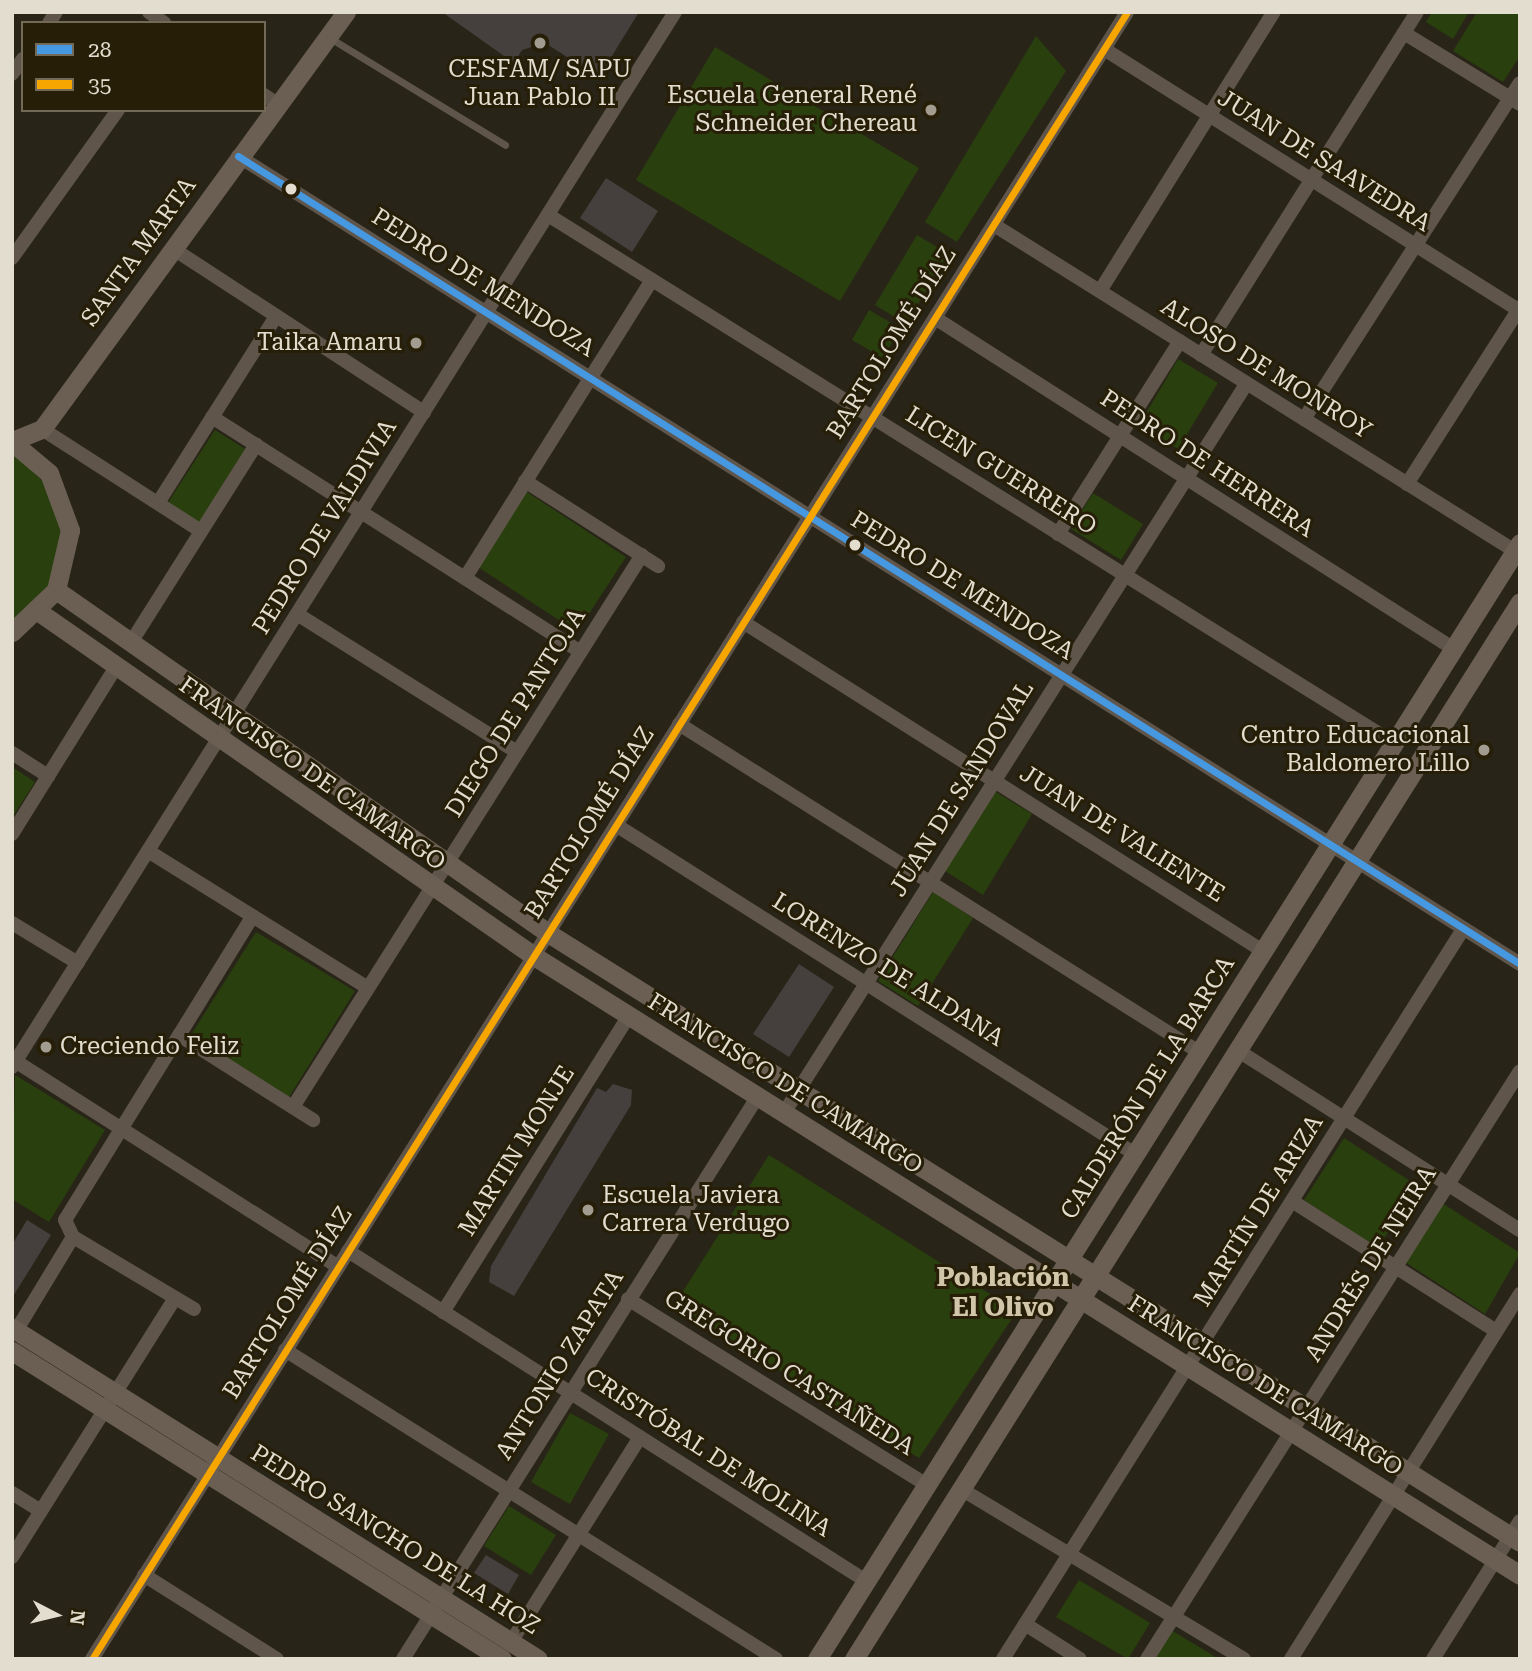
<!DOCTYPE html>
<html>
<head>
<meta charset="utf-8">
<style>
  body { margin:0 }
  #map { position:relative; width:1532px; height:1671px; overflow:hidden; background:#292418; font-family:"Roboto Serif",serif }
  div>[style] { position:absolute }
  .green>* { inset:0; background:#29400e }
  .building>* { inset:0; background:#45403d }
  .lane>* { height:7px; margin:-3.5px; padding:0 3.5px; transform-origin:3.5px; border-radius:3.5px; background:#5f554b }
  .street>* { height:14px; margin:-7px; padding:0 7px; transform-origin:7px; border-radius:7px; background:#5f554b }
  .secondary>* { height:19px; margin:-9.5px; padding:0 9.5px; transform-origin:9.5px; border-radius:9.5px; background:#6a5f52 }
  .bus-1>* { height:7px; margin:-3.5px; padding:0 3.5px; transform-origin:3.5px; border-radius:3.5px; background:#4699e1 }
  .bus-2>* { height:7px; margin:-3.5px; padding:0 3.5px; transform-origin:3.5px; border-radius:3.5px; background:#f7a600 }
  .dots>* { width:19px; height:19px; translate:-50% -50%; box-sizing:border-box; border:4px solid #271e07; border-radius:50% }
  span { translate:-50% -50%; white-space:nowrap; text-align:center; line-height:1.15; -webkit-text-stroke:6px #271e07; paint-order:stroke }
  .poi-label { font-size:24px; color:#e2ddcf }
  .right { translate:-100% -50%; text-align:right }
  .left { translate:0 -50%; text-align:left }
  .street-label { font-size:24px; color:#e2ddcf }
  .neighbourhood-label { font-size:26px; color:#d1c6aa; font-weight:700 }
  .frame { position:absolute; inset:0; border:14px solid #e2ddcf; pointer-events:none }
  .legend { position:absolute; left:21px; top:21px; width:245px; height:91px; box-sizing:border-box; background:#271e07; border:2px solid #726a57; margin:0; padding:9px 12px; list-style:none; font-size:21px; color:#e2ddcf }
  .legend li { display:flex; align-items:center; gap:14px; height:35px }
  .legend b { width:35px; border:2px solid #726a57 }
  .north { position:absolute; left:21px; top:1580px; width:70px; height:70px; -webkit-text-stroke:5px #271e07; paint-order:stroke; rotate:97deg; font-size:19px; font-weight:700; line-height:28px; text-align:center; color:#e2ddcf }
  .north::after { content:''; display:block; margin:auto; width:24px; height:32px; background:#e2ddcf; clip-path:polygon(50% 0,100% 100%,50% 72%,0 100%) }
</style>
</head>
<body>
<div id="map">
  <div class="green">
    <div style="clip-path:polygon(1432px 12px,1469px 12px,1453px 39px,1426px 22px)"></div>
    <div style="clip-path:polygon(1477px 12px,1520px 12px,1520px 56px,1503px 82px,1453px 51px)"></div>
    <div style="clip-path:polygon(1036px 36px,1066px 71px,957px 242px,925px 222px)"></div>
    <div style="clip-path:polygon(715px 47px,919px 168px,840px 301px,636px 180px)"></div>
    <div style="clip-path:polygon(917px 235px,948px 254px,906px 324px,875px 305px)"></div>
    <div style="clip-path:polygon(869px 310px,900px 328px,883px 358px,852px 340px)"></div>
    <div style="clip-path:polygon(1178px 359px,1218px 383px,1178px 449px,1139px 425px)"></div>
    <div style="clip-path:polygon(215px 430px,245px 449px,198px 525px,167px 504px)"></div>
    <div style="clip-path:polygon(12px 452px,47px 485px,62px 536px,49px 588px,12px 624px)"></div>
    <div style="clip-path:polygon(527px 492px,626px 557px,577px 632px,478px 567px)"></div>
    <div style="clip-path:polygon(1093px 493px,1143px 524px,1121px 560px,1071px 529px)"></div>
    <div style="clip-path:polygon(12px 767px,35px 782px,12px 818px)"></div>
    <div style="clip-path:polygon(991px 789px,1032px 814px,983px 895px,942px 869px)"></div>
    <div style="clip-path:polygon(933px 892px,973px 918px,918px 1006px,878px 981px)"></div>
    <div style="clip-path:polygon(256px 932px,355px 991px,289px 1097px,191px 1035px)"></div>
    <div style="clip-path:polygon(15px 1075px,105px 1130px,49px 1222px,12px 1199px)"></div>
    <div style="clip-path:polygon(1344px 1138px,1418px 1186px,1378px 1248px,1304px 1200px)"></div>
    <div style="clip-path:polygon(769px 1155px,1017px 1311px,919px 1458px,675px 1304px)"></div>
    <div style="clip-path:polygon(1442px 1203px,1520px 1253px,1485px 1314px,1405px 1262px)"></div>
    <div style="clip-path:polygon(570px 1413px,609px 1434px,570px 1504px,531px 1482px)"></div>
    <div style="clip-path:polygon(509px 1506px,556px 1535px,531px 1575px,484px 1546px)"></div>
    <div style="clip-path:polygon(1079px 1580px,1150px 1623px,1128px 1659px,1056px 1617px)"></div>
    <div style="clip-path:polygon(1171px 1630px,1219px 1659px,1154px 1659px)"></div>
  </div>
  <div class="building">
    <div style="clip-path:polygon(442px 12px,639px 12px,599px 77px,545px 43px,522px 50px,514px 63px)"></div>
    <div style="clip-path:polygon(606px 178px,658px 211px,632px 252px,580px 218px)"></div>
    <div style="clip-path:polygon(799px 964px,834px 987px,789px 1057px,753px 1034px)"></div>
    <div style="clip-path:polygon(613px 1084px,632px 1090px,631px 1105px,514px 1296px,489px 1282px,491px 1266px,597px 1088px,606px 1092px)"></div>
    <div style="clip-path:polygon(27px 1220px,51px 1235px,12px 1298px,12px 1245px)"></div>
    <div style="clip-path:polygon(486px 1555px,519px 1575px,508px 1594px,474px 1573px)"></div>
  </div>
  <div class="lane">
    <div style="left:330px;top:38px;width:205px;rotate:31.4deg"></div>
  </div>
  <div class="street">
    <div style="left:149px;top:12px;width:19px;rotate:36deg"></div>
    <div style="left:49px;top:23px;width:13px;rotate:-58deg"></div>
    <div style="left:1404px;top:33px;width:136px;rotate:31.5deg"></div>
    <div style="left:1104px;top:49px;width:492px;rotate:32.2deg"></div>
    <div style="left:12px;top:74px;width:19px;rotate:-54deg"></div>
    <div style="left:264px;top:95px;width:14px;rotate:34deg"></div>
    <div style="left:238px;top:156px;width:1515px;rotate:32.22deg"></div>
    <div style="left:548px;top:215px;width:997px;rotate:31.97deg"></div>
    <div style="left:994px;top:225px;width:615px;rotate:32.04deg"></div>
    <div style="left:172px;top:248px;width:301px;rotate:33.1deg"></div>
    <div style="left:12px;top:258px;width:182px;rotate:-54.4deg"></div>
    <div style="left:1100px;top:291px;width:329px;rotate:-58.1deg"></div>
    <div style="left:935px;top:318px;width:616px;rotate:32.53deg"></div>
    <div style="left:1201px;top:355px;width:405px;rotate:-57.8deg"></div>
    <div style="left:212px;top:417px;width:437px;rotate:32.5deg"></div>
    <div style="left:1304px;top:419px;width:399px;rotate:-57.3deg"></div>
    <div style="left:42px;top:429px;width:189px;rotate:32.7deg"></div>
    <div style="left:525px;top:481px;width:158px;rotate:32.6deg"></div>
    <div style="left:1407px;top:484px;width:210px;rotate:-57.4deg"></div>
    <div style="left:158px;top:503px;width:221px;rotate:-57.7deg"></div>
    <div style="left:1058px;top:534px;width:228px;rotate:-57.7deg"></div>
    <div style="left:465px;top:578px;width:352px;rotate:-57.9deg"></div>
    <div style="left:297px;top:614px;width:260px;rotate:32.1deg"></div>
    <div style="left:743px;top:622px;width:615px;rotate:32.32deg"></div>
    <div style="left:130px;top:644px;width:236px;rotate:-57.7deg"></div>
    <div style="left:679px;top:724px;width:615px;rotate:32.24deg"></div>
    <div style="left:12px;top:753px;width:43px;rotate:32.6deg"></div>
    <div style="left:616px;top:825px;width:614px;rotate:32.37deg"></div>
    <div style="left:12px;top:834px;width:197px;rotate:-58.1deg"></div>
    <div style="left:148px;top:851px;width:259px;rotate:31.9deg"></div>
    <div style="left:12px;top:923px;width:77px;rotate:31.2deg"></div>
    <div style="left:179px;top:1035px;width:159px;rotate:32.4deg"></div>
    <div style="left:1237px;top:1050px;width:335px;rotate:32.5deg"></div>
    <div style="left:12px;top:1059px;width:387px;rotate:32.5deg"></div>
    <div style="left:12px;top:1067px;width:1246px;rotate:-57.85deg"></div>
    <div style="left:293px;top:1107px;width:653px;rotate:-57.7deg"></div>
    <div style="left:784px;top:1113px;width:864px;rotate:-57.62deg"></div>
    <div style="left:1292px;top:1201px;width:242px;rotate:32.5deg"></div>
    <div style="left:348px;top:1251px;width:614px;rotate:32.5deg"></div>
    <div style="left:628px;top:1299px;width:352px;rotate:31.9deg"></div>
    <div style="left:194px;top:1309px;width:141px;rotate:-149.2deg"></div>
    <div style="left:73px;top:1237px;width:19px;rotate:-115deg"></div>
    <div style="left:65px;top:1220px;width:357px;rotate:-58.3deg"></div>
    <div style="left:443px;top:1312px;width:350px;rotate:-57.9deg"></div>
    <div style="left:16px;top:1331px;width:110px;rotate:-58.8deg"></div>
    <div style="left:285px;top:1350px;width:580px;rotate:32.18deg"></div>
    <div style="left:961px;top:1489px;width:330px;rotate:31deg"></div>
    <div style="left:12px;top:1493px;width:34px;rotate:32deg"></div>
    <div style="left:12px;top:1557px;width:306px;rotate:-57.8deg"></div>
    <div style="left:144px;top:1575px;width:157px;rotate:32.3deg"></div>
    <div style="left:1025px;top:1624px;width:65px;rotate:32.5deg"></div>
    <div style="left:511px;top:1642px;width:242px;rotate:-57.8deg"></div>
    <div style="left:92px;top:1659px;width:1945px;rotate:-57.85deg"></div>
    <div style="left:403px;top:1659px;width:666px;rotate:-57.77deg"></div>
    <div style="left:1003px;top:1659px;width:863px;rotate:-57.78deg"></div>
    <div style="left:1147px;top:1659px;width:696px;rotate:-57.61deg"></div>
    <div style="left:1291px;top:1659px;width:431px;rotate:-57.9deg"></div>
    <div style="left:1433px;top:1659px;width:163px;rotate:-57.8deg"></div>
  </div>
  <div class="secondary">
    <div style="left:12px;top:441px;width:32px;rotate:-22deg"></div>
    <div style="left:42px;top:429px;width:516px;rotate:-53.91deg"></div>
    <div style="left:12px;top:442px;width:48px;rotate:40deg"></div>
    <div style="left:49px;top:473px;width:61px;rotate:69.8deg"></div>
    <div style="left:70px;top:530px;width:62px;rotate:103.1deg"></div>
    <div style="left:56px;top:590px;width:61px;rotate:136.3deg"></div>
    <div style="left:56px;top:590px;width:600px;rotate:34.88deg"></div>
    <div style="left:548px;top:933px;width:1147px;rotate:32.07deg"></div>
    <div style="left:39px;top:612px;width:603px;rotate:34.8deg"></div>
    <div style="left:534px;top:956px;width:1164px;rotate:32.12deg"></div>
    <div style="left:12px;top:1328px;width:621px;rotate:32.18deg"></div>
    <div style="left:12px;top:1351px;width:579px;rotate:32.15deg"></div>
    <div style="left:817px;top:1659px;width:1319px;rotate:-57.79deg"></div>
    <div style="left:854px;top:1659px;width:1249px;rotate:-57.79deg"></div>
  </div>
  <div class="bus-1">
    <div style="left:238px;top:156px;width:1515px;rotate:32.22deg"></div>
  </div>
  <div class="bus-2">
    <div style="left:92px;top:1659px;width:1945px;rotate:-57.85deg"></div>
  </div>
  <div class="dots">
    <div style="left:540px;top:43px;background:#a19c8f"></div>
    <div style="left:931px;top:110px;background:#a19c8f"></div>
    <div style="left:291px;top:189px;background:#e2ddcf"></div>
    <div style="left:416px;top:343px;background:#a19c8f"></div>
    <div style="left:855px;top:545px;background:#e2ddcf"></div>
    <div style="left:1484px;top:750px;background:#a19c8f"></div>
    <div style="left:46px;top:1047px;background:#a19c8f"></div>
    <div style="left:588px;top:1210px;background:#a19c8f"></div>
  </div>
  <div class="poi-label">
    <span style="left:540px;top:84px">CESFAM/ SAPU<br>Juan Pablo II</span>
    <span class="right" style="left:917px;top:110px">Escuela General René<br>Schneider Chereau</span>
    <span class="right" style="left:402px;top:343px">Taika Amaru</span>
    <span class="right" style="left:1470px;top:750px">Centro Educacional<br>Baldomero Lillo</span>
    <span class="left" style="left:60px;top:1047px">Creciendo Feliz</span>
    <span class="left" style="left:602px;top:1210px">Escuela Javiera<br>Carrera Verdugo</span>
  </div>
  <div class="street-label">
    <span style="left:1324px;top:161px;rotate:32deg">JUAN DE SAAVEDRA</span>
    <span style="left:139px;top:252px;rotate:-54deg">SANTA MARTA</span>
    <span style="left:483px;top:283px;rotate:32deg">PEDRO DE MENDOZA</span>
    <span style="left:892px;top:343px;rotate:-58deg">BARTOLOMÉ DÍAZ</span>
    <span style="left:1266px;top:369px;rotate:32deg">ALOSO DE MONROY</span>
    <span style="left:1207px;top:464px;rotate:33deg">PEDRO DE HERRERA</span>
    <span style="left:1001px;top:471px;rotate:32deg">LICEN GUERRERO</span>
    <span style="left:325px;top:527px;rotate:-58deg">PEDRO DE VALDIVIA</span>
    <span style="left:962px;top:586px;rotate:32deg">PEDRO DE MENDOZA</span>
    <span style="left:516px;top:713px;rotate:-58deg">DIEGO DE PANTOJA</span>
    <span style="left:312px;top:774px;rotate:35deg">FRANCISCO DE CAMARGO</span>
    <span style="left:962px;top:789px;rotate:-58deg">JUAN DE SANDOVAL</span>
    <span style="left:590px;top:823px;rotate:-58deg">BARTOLOMÉ DÍAZ</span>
    <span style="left:1122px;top:834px;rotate:32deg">JUAN DE VALIENTE</span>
    <span style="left:888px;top:970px;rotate:32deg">LORENZO DE ALDANA</span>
    <span style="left:785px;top:1084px;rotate:32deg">FRANCISCO DE CAMARGO</span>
    <span style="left:1148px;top:1088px;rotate:-58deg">CALDERÓN DE LA BARCA</span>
    <span style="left:517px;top:1151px;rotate:-58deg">MARTIN MONJE</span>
    <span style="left:1259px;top:1211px;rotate:-58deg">MARTÍN DE ARIZA</span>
    <span style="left:1371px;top:1264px;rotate:-58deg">ANDRÉS DE NEIRA</span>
    <span style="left:288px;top:1303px;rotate:-58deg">BARTOLOMÉ DÍAZ</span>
    <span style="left:560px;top:1365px;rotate:-58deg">ANTONIO ZAPATA</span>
    <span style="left:789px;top:1373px;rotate:32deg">GREGORIO CASTAÑEDA</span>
    <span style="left:1265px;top:1386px;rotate:32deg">FRANCISCO DE CAMARGO</span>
    <span style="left:708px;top:1453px;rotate:33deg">CRISTÓBAL DE MOLINA</span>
    <span style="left:395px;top:1540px;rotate:32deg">PEDRO SANCHO DE LA HOZ</span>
  </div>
  <div class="neighbourhood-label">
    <span style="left:1003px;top:1293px">Población<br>El Olivo</span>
  </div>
  <div class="frame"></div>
  <ul class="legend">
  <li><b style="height:9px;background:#4699e1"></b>28</li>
  <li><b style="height:9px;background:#f7a600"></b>35</li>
  </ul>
  <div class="north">N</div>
</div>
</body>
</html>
